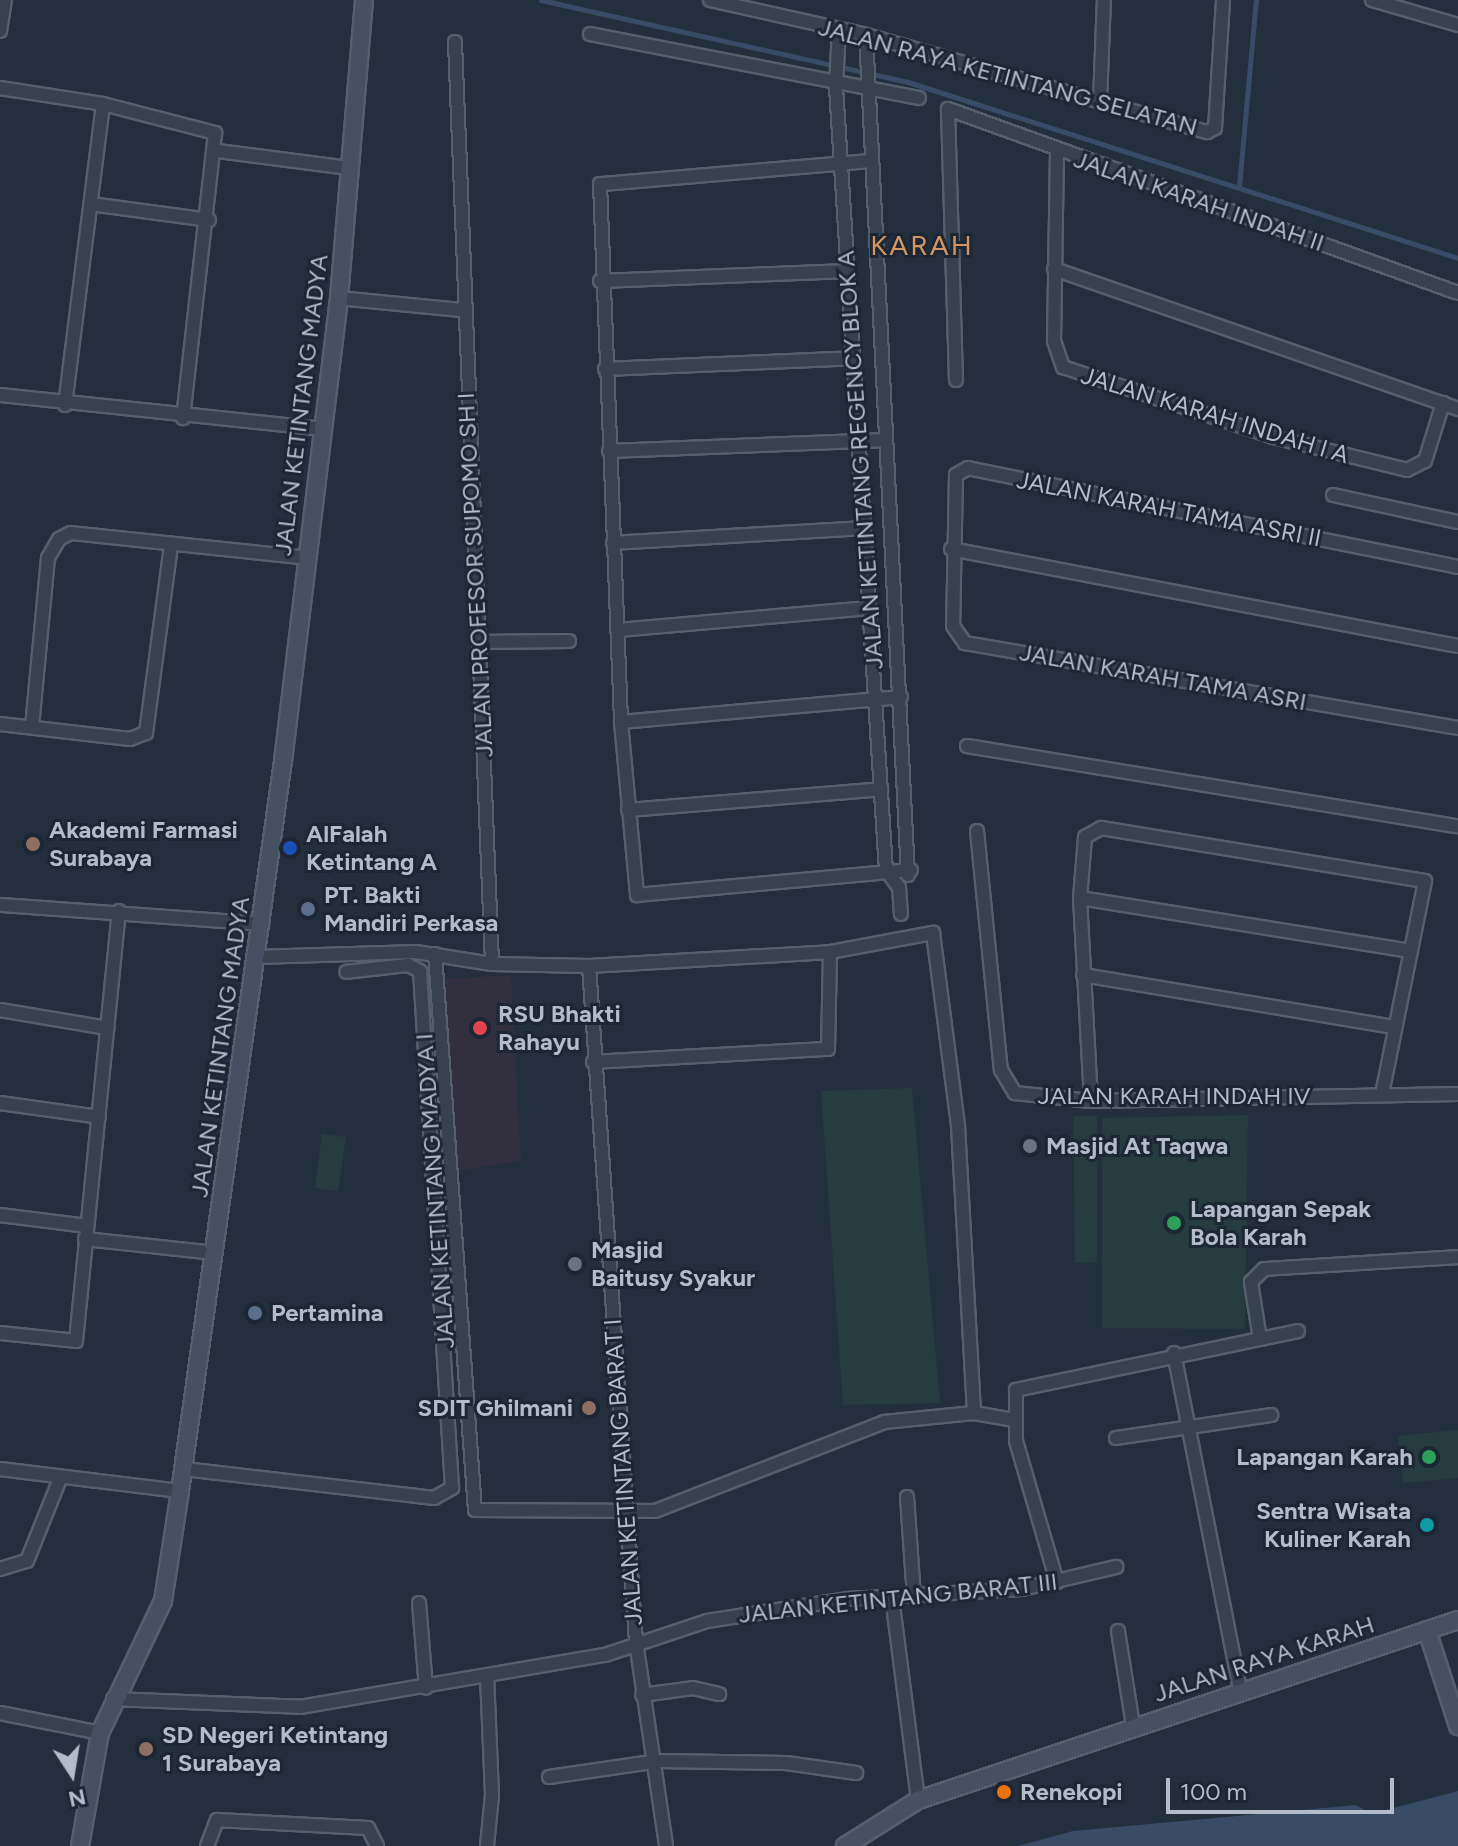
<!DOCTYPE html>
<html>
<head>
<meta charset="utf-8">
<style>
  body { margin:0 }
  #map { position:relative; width:1458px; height:1846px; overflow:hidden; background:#242f3e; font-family:Figtree,sans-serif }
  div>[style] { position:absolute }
  .medical>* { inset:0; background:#32303f }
  .green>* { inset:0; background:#263c3f }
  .water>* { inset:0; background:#394c67 }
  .stream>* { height:5px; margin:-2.5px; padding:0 2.5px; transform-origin:2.5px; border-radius:2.5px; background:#394c67 }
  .roads { filter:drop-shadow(2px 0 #565f6c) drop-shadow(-2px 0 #565f6c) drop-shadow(0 2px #565f6c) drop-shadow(0 -2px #565f6c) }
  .street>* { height:12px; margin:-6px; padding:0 6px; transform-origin:6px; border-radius:6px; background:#38414e }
  .secondary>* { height:16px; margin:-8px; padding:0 8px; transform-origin:8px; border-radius:8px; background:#465061 }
  .dots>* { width:22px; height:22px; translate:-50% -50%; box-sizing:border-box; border:4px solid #1d2633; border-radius:50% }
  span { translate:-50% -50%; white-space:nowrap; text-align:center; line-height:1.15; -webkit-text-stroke:6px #1d2633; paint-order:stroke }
  .street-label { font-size:24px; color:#b4bcc9 }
  .poi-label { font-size:24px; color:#b4bcc9; font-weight:700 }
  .left { translate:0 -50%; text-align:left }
  .right { translate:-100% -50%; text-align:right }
  .quarter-label { font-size:28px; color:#d59563; letter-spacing:2px }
  .north { position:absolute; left:32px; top:1734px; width:80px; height:80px; -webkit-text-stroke:6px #1d2633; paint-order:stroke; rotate:168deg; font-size:22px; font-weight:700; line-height:32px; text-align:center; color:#b4bcc9 }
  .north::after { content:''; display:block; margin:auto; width:28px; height:36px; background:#b4bcc9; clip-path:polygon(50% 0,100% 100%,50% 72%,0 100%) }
  .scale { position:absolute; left:1166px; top:1778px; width:228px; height:36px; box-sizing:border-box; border:4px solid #b4bcc9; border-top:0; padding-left:10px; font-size:24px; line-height:28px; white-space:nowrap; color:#b4bcc9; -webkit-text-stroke:6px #1d2633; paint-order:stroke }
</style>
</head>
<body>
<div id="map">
  <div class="medical">
    <div style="clip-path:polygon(511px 976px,521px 1161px,455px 1171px,443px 978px)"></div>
  </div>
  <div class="green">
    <div style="clip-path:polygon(912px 1088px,940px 1403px,843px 1405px,821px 1091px)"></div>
    <div style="clip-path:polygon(1248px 1115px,1245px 1329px,1102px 1328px,1102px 1118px)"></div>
    <div style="clip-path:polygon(1073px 1116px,1097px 1116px,1097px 1262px,1075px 1263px)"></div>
    <div style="clip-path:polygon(322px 1134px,346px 1137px,338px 1191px,315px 1188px)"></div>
    <div style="clip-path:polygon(1458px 1430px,1458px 1478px,1403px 1483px,1398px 1436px)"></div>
  </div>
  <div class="water">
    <div style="clip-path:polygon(1458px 1791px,1458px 1846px,1018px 1846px,1073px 1831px,1356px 1805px,1371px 1814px)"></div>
  </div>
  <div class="stream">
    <div style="left:541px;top:0;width:376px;rotate:12.6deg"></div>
    <div style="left:908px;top:82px;width:577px;rotate:17.74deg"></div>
    <div style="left:1239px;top:186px;width:187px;rotate:-84.8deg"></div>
  </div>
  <div class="roads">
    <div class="street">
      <div style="left:710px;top:0;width:160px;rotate:12.6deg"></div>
      <div style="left:866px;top:35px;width:355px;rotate:15.9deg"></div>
      <div style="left:1207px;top:132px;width:9px;rotate:-27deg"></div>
      <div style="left:1215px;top:128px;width:128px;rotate:-86.4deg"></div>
      <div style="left:1372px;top:0;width:90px;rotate:16.2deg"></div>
      <div style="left:839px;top:29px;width:58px;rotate:93deg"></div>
      <div style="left:836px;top:87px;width:785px;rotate:86.35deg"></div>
      <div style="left:886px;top:870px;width:21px;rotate:53deg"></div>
      <div style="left:899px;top:887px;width:27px;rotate:86deg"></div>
      <div style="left:0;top:31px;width:31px;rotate:-81deg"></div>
      <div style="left:590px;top:34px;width:335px;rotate:11deg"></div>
      <div style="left:866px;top:35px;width:841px;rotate:87.14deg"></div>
      <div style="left:455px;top:42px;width:923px;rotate:87.7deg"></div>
      <div style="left:0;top:88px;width:104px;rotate:8.8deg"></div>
      <div style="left:103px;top:104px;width:116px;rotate:14.5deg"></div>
      <div style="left:215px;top:133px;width:287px;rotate:96.4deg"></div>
      <div style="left:1100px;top:102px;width:102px;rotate:-87.8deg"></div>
      <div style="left:218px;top:151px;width:132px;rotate:7.4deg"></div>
      <div style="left:1057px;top:151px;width:190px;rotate:90.9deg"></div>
      <div style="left:1054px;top:341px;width:28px;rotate:71deg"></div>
      <div style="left:1063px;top:367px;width:221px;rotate:18.4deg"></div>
      <div style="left:1273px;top:437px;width:138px;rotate:13.8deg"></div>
      <div style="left:1407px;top:470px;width:20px;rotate:-27deg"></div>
      <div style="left:1425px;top:461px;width:61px;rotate:-72.8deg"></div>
      <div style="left:870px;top:161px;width:271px;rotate:175.1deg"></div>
      <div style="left:600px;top:184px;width:538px;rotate:87.76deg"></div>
      <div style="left:621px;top:722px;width:174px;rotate:84.7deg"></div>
      <div style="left:637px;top:895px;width:275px;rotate:-5.2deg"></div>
      <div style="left:91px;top:204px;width:119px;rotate:7.7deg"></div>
      <div style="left:1054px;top:269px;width:428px;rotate:19.1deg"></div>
      <div style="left:600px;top:281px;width:248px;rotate:-2.3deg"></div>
      <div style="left:339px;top:298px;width:124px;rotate:5.6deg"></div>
      <div style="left:605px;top:369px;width:248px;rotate:-2.5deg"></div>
      <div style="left:956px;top:380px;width:271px;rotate:-91.7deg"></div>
      <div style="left:948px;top:109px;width:542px;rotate:19.84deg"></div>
      <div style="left:0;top:395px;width:324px;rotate:6deg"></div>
      <div style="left:65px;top:405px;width:303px;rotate:-82.8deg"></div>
      <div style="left:609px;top:451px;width:277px;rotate:-2.3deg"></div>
      <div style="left:1333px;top:495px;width:128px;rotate:12.2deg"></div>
      <div style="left:613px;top:543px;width:251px;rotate:-3.4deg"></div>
      <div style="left:951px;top:549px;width:516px;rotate:10.83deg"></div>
      <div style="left:1458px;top:567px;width:500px;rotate:-168.6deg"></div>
      <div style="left:968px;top:468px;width:14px;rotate:150deg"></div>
      <div style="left:956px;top:475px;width:151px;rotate:91.1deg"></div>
      <div style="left:953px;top:626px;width:21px;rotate:55deg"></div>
      <div style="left:965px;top:643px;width:500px;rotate:9.78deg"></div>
      <div style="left:618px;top:630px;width:252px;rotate:-5deg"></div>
      <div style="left:479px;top:642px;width:90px;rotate:-0.6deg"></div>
      <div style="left:621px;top:722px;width:281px;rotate:-5.1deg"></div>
      <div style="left:0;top:724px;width:131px;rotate:6.6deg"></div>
      <div style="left:130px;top:739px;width:17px;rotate:-21deg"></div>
      <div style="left:146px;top:733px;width:190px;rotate:-82.4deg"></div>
      <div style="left:32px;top:727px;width:170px;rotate:-84.6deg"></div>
      <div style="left:48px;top:558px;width:22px;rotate:-60deg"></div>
      <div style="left:59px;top:539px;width:13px;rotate:-27deg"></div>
      <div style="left:71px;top:533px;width:238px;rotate:6deg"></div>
      <div style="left:967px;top:746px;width:497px;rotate:9.3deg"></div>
      <div style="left:628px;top:810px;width:254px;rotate:-4.7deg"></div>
      <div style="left:977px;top:831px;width:240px;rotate:84.3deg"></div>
      <div style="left:1001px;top:1070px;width:27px;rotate:59deg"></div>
      <div style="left:1015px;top:1093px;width:76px;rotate:6deg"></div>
      <div style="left:1091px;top:1101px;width:367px;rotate:-1.1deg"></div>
      <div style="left:1080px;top:898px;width:335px;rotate:9.1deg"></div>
      <div style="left:0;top:905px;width:263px;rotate:4.1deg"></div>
      <div style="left:435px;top:954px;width:557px;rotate:85.89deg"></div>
      <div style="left:475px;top:1510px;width:180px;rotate:0.3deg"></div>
      <div style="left:655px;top:1511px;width:246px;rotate:-21.2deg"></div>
      <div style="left:884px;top:1422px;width:90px;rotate:-5.7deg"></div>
      <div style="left:974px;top:1413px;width:40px;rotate:10deg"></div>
      <div style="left:257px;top:957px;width:159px;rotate:-1.8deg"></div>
      <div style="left:416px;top:952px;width:77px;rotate:9deg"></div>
      <div style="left:492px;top:964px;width:97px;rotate:1.2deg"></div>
      <div style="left:589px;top:966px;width:241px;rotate:-3.3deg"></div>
      <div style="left:830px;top:952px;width:105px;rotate:-10.5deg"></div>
      <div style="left:933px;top:933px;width:195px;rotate:82.6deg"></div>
      <div style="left:958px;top:1126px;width:287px;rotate:86.8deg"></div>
      <div style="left:589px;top:966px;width:678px;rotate:86.02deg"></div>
      <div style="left:636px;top:1642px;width:206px;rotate:81.6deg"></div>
      <div style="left:1083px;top:975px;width:315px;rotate:9.5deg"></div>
      <div style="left:0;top:1010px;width:109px;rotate:9.5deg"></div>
      <div style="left:593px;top:1062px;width:235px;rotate:-3.2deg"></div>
      <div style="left:828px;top:1049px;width:97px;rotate:-88.8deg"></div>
      <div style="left:1091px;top:1101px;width:203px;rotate:-93.1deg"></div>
      <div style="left:1080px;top:898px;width:61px;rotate:-85.3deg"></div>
      <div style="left:1085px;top:837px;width:18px;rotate:-29deg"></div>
      <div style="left:1101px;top:828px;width:328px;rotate:9.3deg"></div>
      <div style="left:1425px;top:881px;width:217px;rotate:101.4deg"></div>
      <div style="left:0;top:1103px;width:100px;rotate:8deg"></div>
      <div style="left:0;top:1215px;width:88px;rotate:7.2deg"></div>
      <div style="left:85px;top:1239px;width:131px;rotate:6.1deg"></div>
      <div style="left:0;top:1333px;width:76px;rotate:6deg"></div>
      <div style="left:76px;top:1341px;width:432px;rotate:-84.3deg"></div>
      <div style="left:1260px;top:1339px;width:58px;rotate:-99deg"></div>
      <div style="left:1251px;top:1282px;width:18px;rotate:-45deg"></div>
      <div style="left:1264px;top:1269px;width:194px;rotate:-3.5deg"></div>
      <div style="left:1174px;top:1353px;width:347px;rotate:78.9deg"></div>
      <div style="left:1116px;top:1438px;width:157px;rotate:-8.4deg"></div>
      <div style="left:0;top:1469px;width:181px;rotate:7deg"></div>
      <div style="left:184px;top:1469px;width:252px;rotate:6.6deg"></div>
      <div style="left:434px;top:1498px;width:21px;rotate:-29deg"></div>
      <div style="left:452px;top:1488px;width:518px;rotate:-93.54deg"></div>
      <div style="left:420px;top:971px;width:13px;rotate:-153deg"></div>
      <div style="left:408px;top:965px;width:62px;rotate:173.6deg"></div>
      <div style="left:907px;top:1497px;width:100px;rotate:86deg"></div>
      <div style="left:0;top:1569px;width:28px;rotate:-17deg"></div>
      <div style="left:27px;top:1561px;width:88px;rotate:-68.1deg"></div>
      <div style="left:1057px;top:1582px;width:147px;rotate:-106.2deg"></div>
      <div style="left:1016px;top:1441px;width:51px;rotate:-90deg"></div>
      <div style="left:1016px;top:1390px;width:288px;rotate:-11.8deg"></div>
      <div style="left:892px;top:1597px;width:205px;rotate:82.7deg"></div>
      <div style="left:419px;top:1603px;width:85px;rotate:85.3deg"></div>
      <div style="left:1118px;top:1631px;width:96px;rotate:81deg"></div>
      <div style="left:642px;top:1695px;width:51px;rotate:-7.8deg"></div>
      <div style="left:693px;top:1688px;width:27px;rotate:13deg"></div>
      <div style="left:113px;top:1699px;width:187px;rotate:2.4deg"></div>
      <div style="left:300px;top:1707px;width:309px;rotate:-9.7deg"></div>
      <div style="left:605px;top:1655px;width:108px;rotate:-18.4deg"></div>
      <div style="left:707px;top:1621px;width:143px;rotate:-8.9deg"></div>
      <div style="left:848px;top:1599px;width:174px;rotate:-3.3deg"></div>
      <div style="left:1022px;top:1589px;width:97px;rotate:-13.2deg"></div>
      <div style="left:0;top:1713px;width:102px;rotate:11.3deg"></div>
      <div style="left:549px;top:1777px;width:111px;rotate:-8.3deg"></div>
      <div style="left:659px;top:1761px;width:127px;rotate:0.9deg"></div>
      <div style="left:786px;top:1763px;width:71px;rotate:8.1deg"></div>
      <div style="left:207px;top:1846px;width:28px;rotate:-69deg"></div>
      <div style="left:217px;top:1820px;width:151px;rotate:3deg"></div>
      <div style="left:368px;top:1828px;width:20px;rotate:63deg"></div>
      <div style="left:487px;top:1846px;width:51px;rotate:-84.4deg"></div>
      <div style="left:492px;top:1795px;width:119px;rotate:-92.4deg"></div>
    </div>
    <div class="secondary">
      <div style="left:1427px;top:1630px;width:101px;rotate:72.1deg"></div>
      <div style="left:80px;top:1846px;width:115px;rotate:-80deg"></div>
      <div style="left:100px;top:1733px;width:146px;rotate:-64.5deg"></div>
      <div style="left:163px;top:1601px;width:111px;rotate:-81.2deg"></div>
      <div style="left:180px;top:1491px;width:737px;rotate:-81.97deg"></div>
      <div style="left:283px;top:761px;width:466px;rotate:-83.1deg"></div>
      <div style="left:339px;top:298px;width:299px;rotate:-85.2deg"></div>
      <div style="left:845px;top:1846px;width:86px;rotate:-32.2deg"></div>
      <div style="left:918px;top:1800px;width:569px;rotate:-18.43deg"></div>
    </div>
  </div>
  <div class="dots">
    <div style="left:33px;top:844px;background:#8d6e63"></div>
    <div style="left:290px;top:848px;background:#1a4fb4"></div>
    <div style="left:308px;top:909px;background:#5c6f8a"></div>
    <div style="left:480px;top:1028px;background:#e0444e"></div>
    <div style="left:1030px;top:1146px;background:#6b7280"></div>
    <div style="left:1174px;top:1223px;background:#2e9e5b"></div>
    <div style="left:575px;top:1264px;background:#6b7280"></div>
    <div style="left:255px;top:1313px;background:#5c6f8a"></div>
    <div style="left:589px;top:1408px;background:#8d6e63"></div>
    <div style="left:1429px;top:1457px;background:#2e9e5b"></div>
    <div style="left:1427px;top:1525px;background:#0f9aa8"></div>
    <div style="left:146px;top:1749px;background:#8d6e63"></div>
    <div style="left:1004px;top:1792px;background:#e8710a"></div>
  </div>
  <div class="street-label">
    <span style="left:1008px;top:77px;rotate:15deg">JALAN RAYA KETINTANG SELATAN</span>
    <span style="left:1199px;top:201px;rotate:19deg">JALAN KARAH INDAH II</span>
    <span style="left:301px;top:405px;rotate:-83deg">JALAN KETINTANG MADYA</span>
    <span style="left:1215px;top:415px;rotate:17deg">JALAN KARAH INDAH I A</span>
    <span style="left:860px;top:460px;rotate:-94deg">JALAN KETINTANG REGENCY BLOK A</span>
    <span style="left:1169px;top:509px;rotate:11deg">JALAN KARAH TAMA ASRI II</span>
    <span style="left:475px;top:575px;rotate:-93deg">JALAN PROFESOR SUPOMO SH I</span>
    <span style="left:1163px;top:677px;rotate:10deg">JALAN KARAH TAMA ASRI</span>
    <span style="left:220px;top:1047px;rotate:-82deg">JALAN KETINTANG MADYA</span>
    <span style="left:1174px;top:1096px">JALAN KARAH INDAH IV</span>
    <span style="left:435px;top:1191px;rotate:-94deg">JALAN KETINTANG MADYA I</span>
    <span style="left:623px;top:1472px;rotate:-94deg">JALAN KETINTANG BARAT I</span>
    <span style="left:898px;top:1598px;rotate:-6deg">JALAN KETINTANG BARAT III</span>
    <span style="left:1264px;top:1659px;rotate:-18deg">JALAN RAYA KARAH</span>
  </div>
  <div class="poi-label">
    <span class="left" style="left:49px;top:844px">Akademi Farmasi<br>Surabaya</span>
    <span class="left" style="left:306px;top:848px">AlFalah<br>Ketintang A</span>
    <span class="left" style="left:324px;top:909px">PT. Bakti<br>Mandiri Perkasa</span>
    <span class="left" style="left:498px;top:1028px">RSU Bhakti<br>Rahayu</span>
    <span class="left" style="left:1046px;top:1146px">Masjid At Taqwa</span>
    <span class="left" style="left:1190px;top:1223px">Lapangan Sepak<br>Bola Karah</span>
    <span class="left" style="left:591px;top:1264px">Masjid<br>Baitusy Syakur</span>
    <span class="left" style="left:271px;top:1313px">Pertamina</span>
    <span class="right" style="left:573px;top:1408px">SDIT Ghilmani</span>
    <span class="right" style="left:1413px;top:1457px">Lapangan Karah</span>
    <span class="right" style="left:1411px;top:1525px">Sentra Wisata<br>Kuliner Karah</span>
    <span class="left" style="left:162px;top:1749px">SD Negeri Ketintang<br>1 Surabaya</span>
    <span class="left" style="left:1020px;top:1792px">Renekopi</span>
  </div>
  <div class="quarter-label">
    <span style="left:922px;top:245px">KARAH</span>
  </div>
  <div class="north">N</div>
  <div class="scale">100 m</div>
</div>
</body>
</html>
